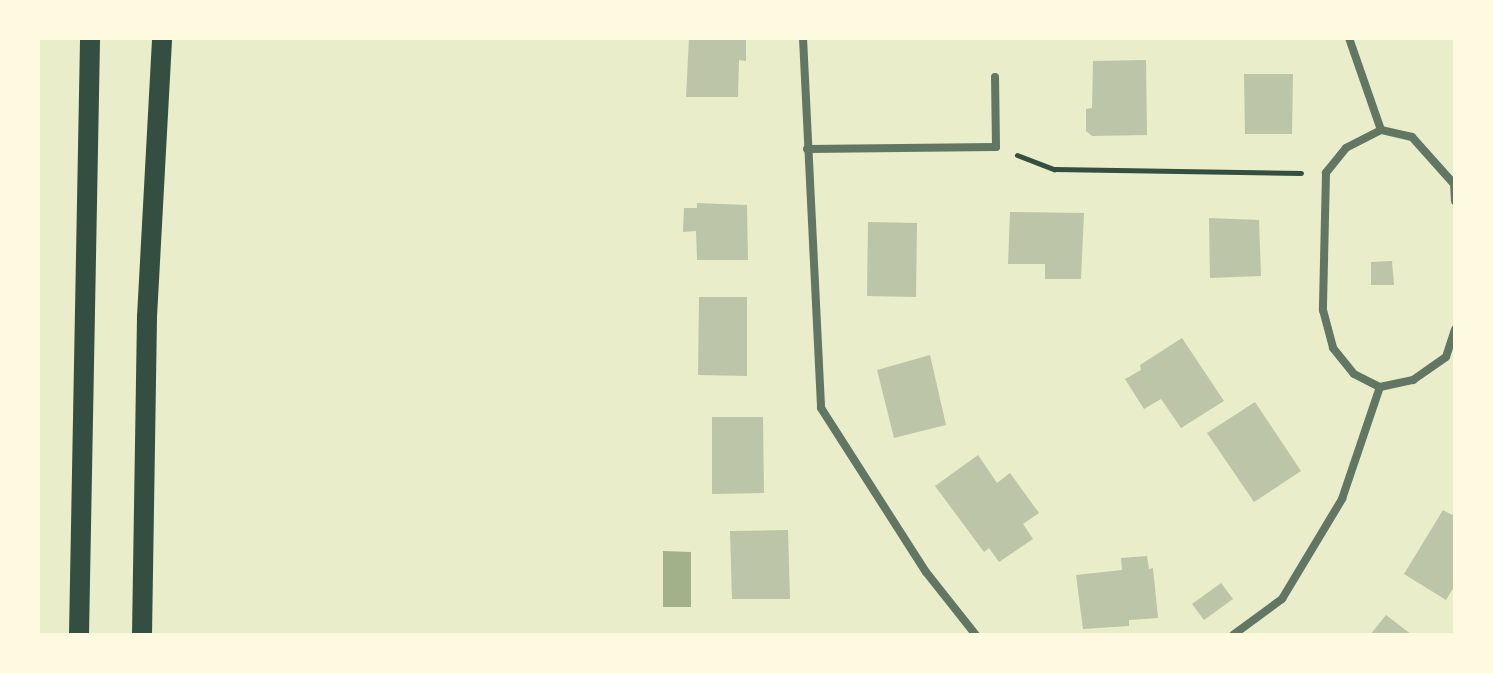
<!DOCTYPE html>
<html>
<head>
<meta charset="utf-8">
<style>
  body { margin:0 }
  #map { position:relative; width:1493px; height:673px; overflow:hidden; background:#e9edc9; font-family:Quicksand,sans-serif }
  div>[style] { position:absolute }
  .water>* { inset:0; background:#a3b18a }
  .building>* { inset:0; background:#bcc5a7 }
  .path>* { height:5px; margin:-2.5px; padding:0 2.5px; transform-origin:2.5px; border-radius:2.5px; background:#344e41 }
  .minor>* { height:8px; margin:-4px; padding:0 4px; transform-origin:4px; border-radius:4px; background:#617663 }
  .primary>* { height:20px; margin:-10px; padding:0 10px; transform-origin:10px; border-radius:10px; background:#344e41 }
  span { translate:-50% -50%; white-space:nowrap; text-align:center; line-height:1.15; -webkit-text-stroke:6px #fefae0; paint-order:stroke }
  .frame { position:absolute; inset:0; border:40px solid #fefae0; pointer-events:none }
</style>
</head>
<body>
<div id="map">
  <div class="water">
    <div style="clip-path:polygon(663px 551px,691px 552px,691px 607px,663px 607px)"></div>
  </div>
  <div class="building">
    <div style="clip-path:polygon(689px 38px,746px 38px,746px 61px,739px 60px,738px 97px,686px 97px)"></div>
    <div style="clip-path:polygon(1146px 60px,1147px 135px,1092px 136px,1086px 131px,1086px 109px,1092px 108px,1093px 61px)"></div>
    <div style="clip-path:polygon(1244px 74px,1293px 74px,1292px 134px,1245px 134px)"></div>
    <div style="clip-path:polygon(697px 203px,747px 205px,748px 260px,697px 260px,696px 231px,683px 232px,684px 208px,697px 208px)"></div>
    <div style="clip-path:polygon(1010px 212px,1084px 213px,1081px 279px,1045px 279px,1045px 264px,1008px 264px)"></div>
    <div style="clip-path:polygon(1209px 218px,1259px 220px,1261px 276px,1210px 278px)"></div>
    <div style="clip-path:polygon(868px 222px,917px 223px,916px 297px,867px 296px)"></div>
    <div style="clip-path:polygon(1392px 261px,1394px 285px,1371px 285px,1371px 262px)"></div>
    <div style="clip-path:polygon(699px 297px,747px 297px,747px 376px,698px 375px)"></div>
    <div style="clip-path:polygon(1182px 338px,1224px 401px,1181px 428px,1161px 399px,1144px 409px,1125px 379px,1141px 370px,1140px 365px)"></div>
    <div style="clip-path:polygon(930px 355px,946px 425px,894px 438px,877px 370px)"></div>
    <div style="clip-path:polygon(1255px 402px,1301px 471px,1254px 502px,1207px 433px)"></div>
    <div style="clip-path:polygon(712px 417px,763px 417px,764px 493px,712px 494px)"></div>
    <div style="clip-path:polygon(978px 455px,997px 483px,1010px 473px,1039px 513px,1023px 524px,1033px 539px,999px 562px,989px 548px,984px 552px,935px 486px)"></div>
    <div style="clip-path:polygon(1443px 510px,1452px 515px,1455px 510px,1455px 585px,1446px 600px,1404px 574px)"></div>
    <div style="clip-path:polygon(788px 530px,790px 599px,732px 599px,730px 531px)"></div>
    <div style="clip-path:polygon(1147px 556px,1149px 569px,1153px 568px,1158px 618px,1129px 620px,1129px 626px,1083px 629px,1076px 575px,1122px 570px,1121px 558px)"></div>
    <div style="clip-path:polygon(1221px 583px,1233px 599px,1204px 620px,1192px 604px)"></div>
    <div style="clip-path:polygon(1386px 615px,1412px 635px,1370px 635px)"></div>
  </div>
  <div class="path">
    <div style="left:1017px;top:155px;width:40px;rotate:21deg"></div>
    <div style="left:1054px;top:169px;width:247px;rotate:0.9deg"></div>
  </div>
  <div class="minor">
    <div style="left:803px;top:38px;width:370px;rotate:87.2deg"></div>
    <div style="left:821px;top:408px;width:195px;rotate:57.4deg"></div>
    <div style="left:926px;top:572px;width:80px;rotate:51.6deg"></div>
    <div style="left:1349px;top:38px;width:97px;rotate:70.8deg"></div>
    <div style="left:807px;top:149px;width:189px;rotate:-0.6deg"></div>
    <div style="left:996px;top:147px;width:70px;rotate:-90.8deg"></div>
    <div style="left:1455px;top:201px;width:17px;rotate:-93deg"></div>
    <div style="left:1454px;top:184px;width:63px;rotate:-131.8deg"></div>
    <div style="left:1412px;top:137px;width:32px;rotate:-167deg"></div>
    <div style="left:1381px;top:130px;width:39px;rotate:153deg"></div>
    <div style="left:1346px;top:148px;width:32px;rotate:129deg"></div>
    <div style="left:1326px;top:173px;width:137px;rotate:91.3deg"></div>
    <div style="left:1323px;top:310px;width:39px;rotate:75deg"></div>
    <div style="left:1333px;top:348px;width:33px;rotate:51deg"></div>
    <div style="left:1354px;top:374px;width:29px;rotate:27deg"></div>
    <div style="left:1380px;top:387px;width:34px;rotate:-12deg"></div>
    <div style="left:1413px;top:380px;width:40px;rotate:-34.9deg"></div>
    <div style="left:1446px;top:357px;width:29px;rotate:-72deg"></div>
    <div style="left:1233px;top:635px;width:61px;rotate:-36.3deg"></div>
    <div style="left:1282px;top:599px;width:117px;rotate:-59deg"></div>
    <div style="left:1342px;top:499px;width:118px;rotate:-71.3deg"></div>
  </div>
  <div class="primary">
    <div style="left:79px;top:635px;width:597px;rotate:-88.94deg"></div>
    <div style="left:142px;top:635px;width:318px;rotate:-89.1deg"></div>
    <div style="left:147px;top:317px;width:279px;rotate:-86.9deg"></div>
  </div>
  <div class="frame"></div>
</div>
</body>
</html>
